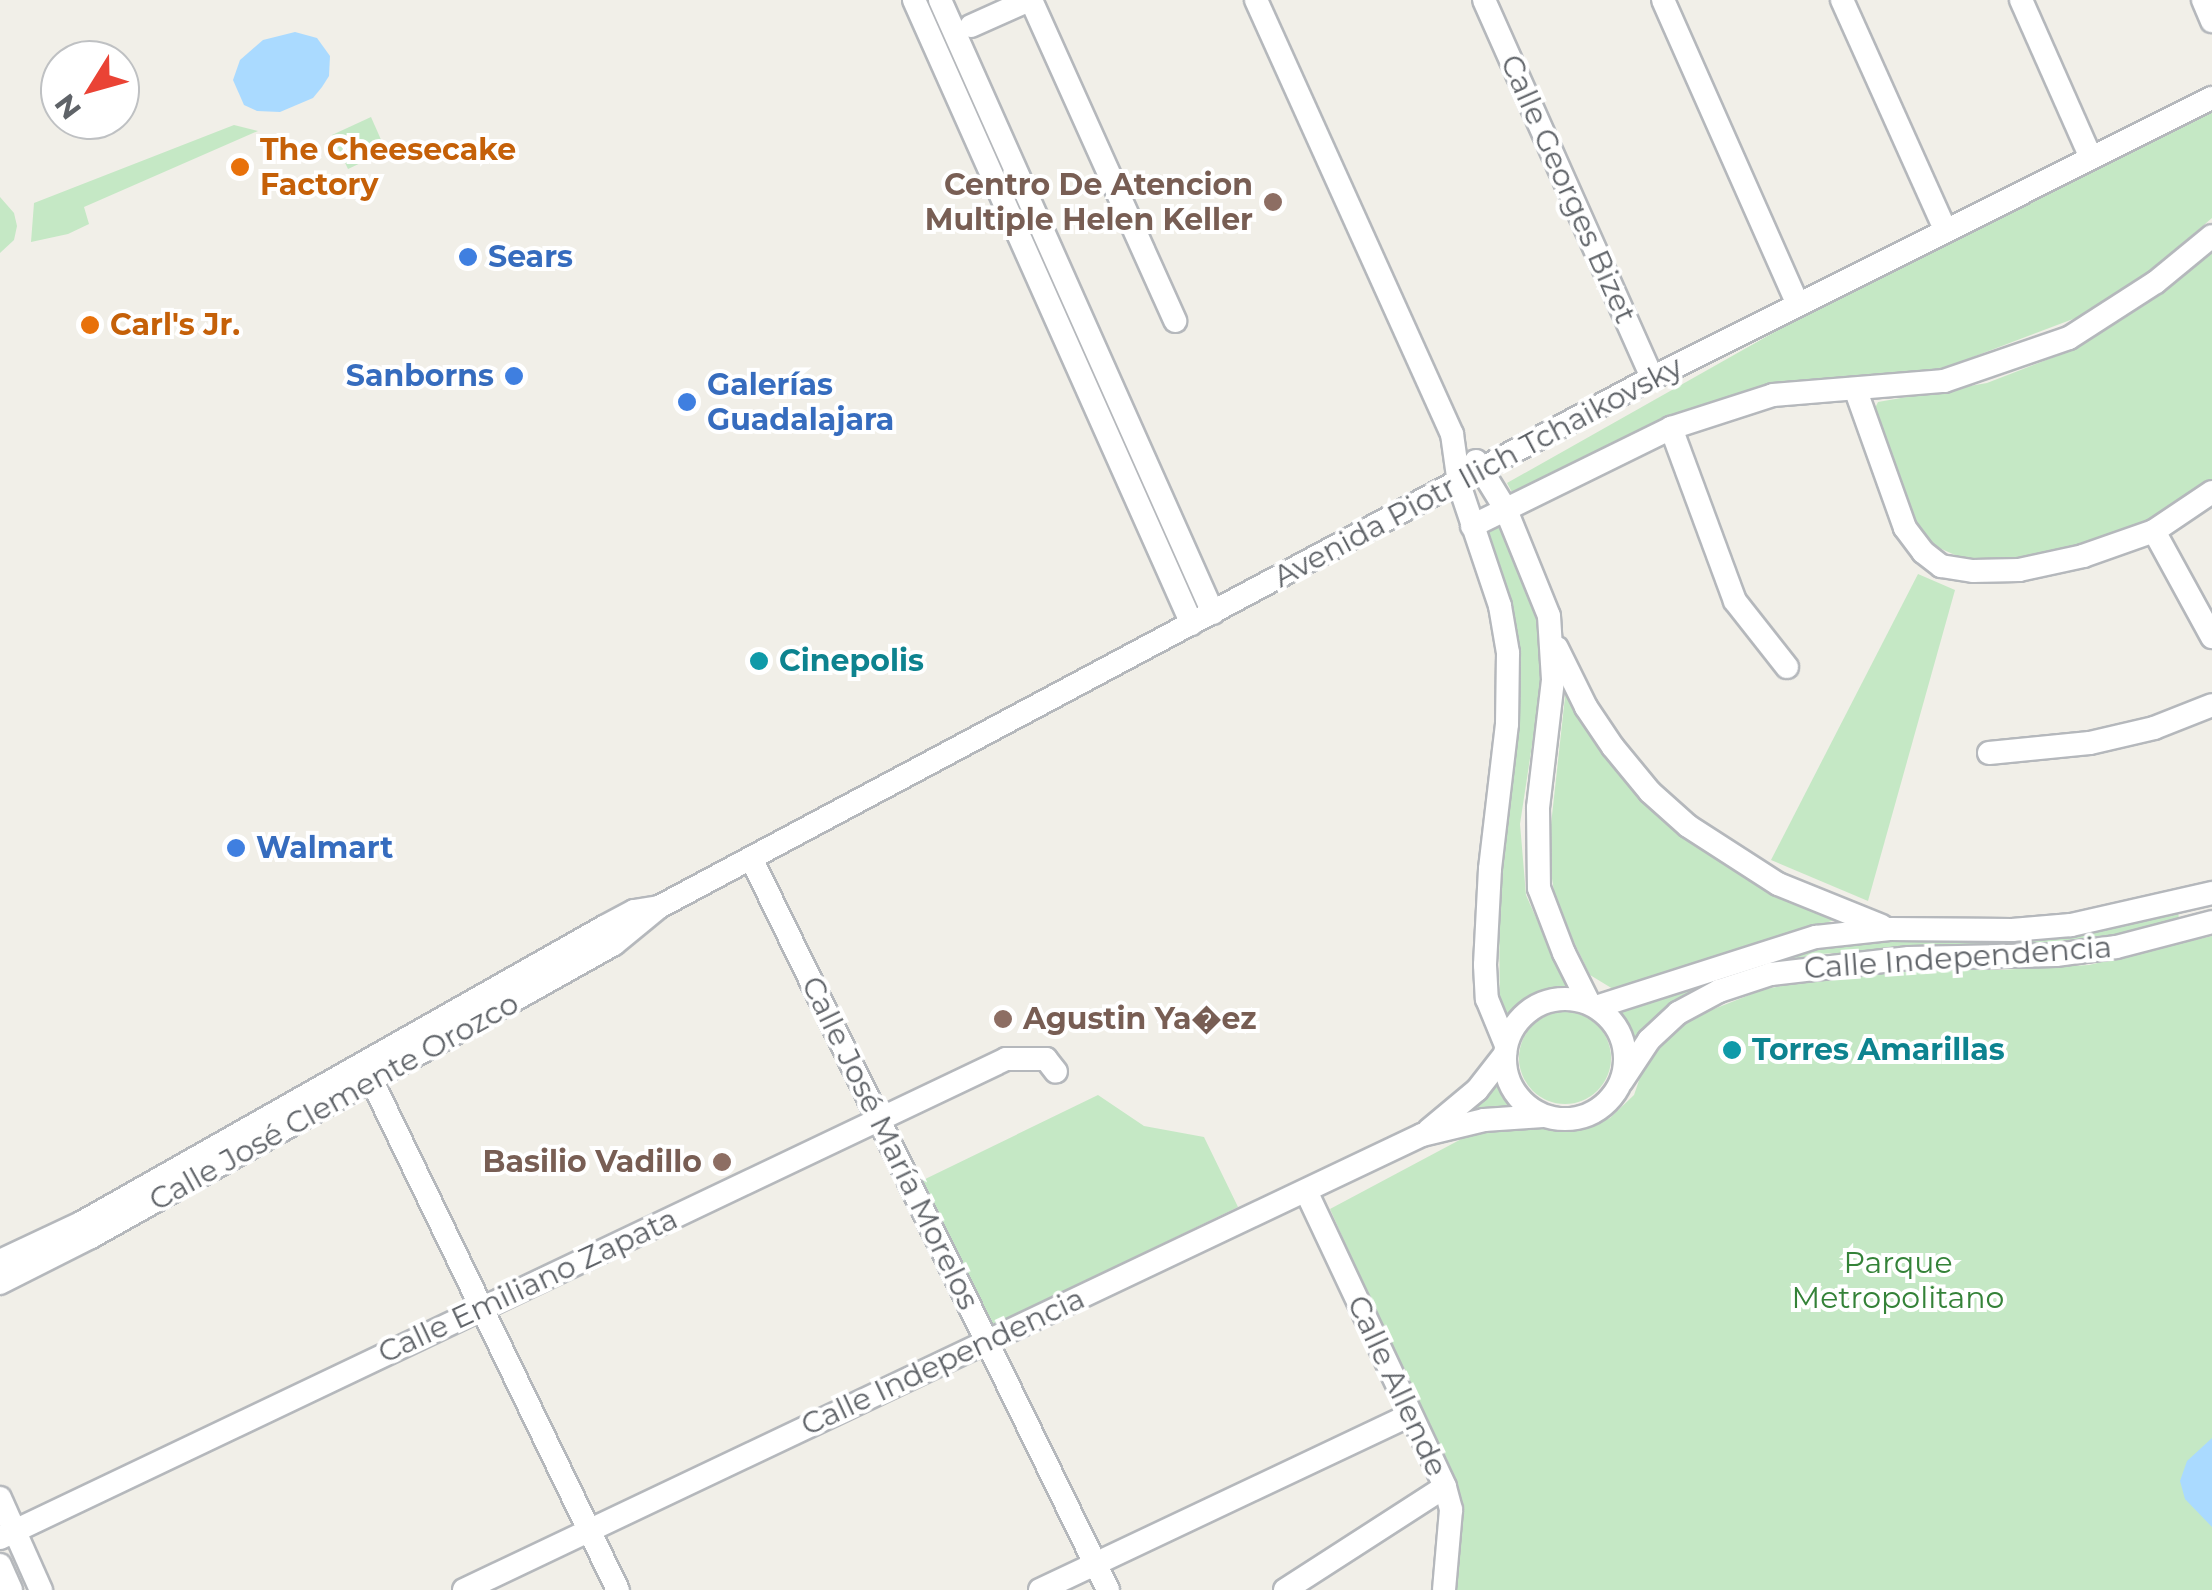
<!DOCTYPE html>
<html>
<head>
<meta charset="utf-8">
<style>
  body { margin:0 }
  #map { position:relative; width:2212px; height:1590px; overflow:hidden; background:#f1efe8; font-family:Montserrat,sans-serif }
  div>[style] { position:absolute }
  .green>* { inset:0; background:#c5e8c5 }
  .round { border-radius:50% }
  .water>* { inset:0; background:#aadaff }
  .roads { filter:drop-shadow(2px 0 #b5b8bc) drop-shadow(-2px 0 #b5b8bc) drop-shadow(0 2px #b5b8bc) drop-shadow(0 -2px #b5b8bc) }
  .minor>* { height:22px; margin:-11px; padding:0 11px; transform-origin:11px; border-radius:11px; background:#fff }
  .minor>.ring { margin:-11px; padding:0; box-sizing:content-box; background:none; border:22px solid #fff; border-radius:50% }
  .dots>* { width:28px; height:28px; translate:-50% -50%; box-sizing:border-box; border:5px solid #fff; border-radius:50% }
  span { translate:-50% -50%; white-space:nowrap; text-align:center; line-height:1.15; -webkit-text-stroke:8px #fff; paint-order:stroke }
  .food-label { font-size:30px; color:#c56008; font-weight:700 }
  .left { translate:0 -50%; text-align:left }
  .education-label { font-size:30px; color:#785e54; font-weight:700 }
  .right { translate:-100% -50%; text-align:right }
  .street-label { font-size:30px; color:#5f6368 }
  .shop-label { font-size:30px; color:#366cbe; font-weight:700 }
  .culture-label { font-size:30px; color:#0d838f; font-weight:700 }
  .park-label { font-size:30px; color:#348238 }
  .north { position:absolute; left:40px; top:40px; width:100px; height:100px; box-sizing:border-box; background:#fff; border:2px solid #bfc1c3; border-radius:50%; rotate:233deg; font-size:28px; font-weight:700; line-height:40px; text-align:center; color:#5f6368 }
  .north::after { content:''; display:block; margin:auto; width:35px; height:45px; background:#ea4335; clip-path:polygon(50% 0,100% 100%,50% 72%,0 100%) }
</style>
</head>
<body>
<div id="map">
  <div class="green">
    <div style="clip-path:polygon(2212px 111px,2212px 218px,2135px 284px,2081px 316px,1944px 368px,1738px 395px,1659px 422px,1513px 494px,1507px 483px,1835px 298px)"></div>
    <div style="clip-path:polygon(371px 117px,386px 151px,348px 169px,332px 135px)"></div>
    <div style="clip-path:polygon(234px 125px,258px 131px,84px 207px,89px 224px,68px 234px,31px 242px,34px 203px)"></div>
    <div style="clip-path:polygon(0 197px,14px 213px,17px 226px,14px 240px,0 253px)"></div>
    <div style="clip-path:polygon(2212px 251px,2212px 480px,2163px 513px,2091px 545px,2010px 561px,1964px 559px,1937px 547px,1919px 529px,1874px 410px,1878px 402px,1987px 383px,2075px 349px,2145px 305px)"></div>
    <div style="clip-path:polygon(1501px 521px,1535px 609px,1543px 673px,1520px 824px,1526px 895px,1548px 945px,1575px 988px,1543px 993px,1500px 1025px,1499px 902px,1517px 716px,1513px 615px,1480px 532px)"></div>
    <div style="clip-path:polygon(1918px 574px,1955px 590px,1868px 901px,1771px 860px)"></div>
    <div style="clip-path:polygon(1566px 688px,1645px 797px,1838px 919px,1613px 989px,1590px 975px,1556px 905px,1548px 852px)"></div>
    <div style="clip-path:polygon(2178px 910px,2179px 920px,2075px 943px,1817px 954px,1718px 984px,1657px 1016px,1632px 1047px,1629px 1024px,1617px 1011px,1817px 942px)"></div>
    <div style="clip-path:polygon(2212px 936px,2212px 1590px,1456px 1590px,1461px 1504px,1330px 1209px,1482px 1128px,1587px 1128px,1610px 1118px,1634px 1095px,1646px 1060px,1661px 1039px,1681px 1022px,1762px 990px,1835px 975px,1902px 968px,1999px 970px,2089px 965px)"></div>
    <div class="round" style="left:1519px;top:1012px;width:92px;height:92px"></div>
    <div style="clip-path:polygon(1497px 1069px,1515px 1106px,1487px 1110px,1445px 1125px)"></div>
    <div style="clip-path:polygon(1098px 1095px,1144px 1126px,1204px 1137px,1238px 1207px,988px 1328px,917px 1183px)"></div>
  </div>
  <div class="water">
    <div style="clip-path:polygon(295px 32px,317px 38px,330px 56px,329px 76px,322px 87px,313px 98px,280px 112px,257px 111px,244px 105px,233px 80px,240px 60px,263px 40px)"></div>
    <div style="clip-path:polygon(2212px 1438px,2212px 1527px,2185px 1499px,2180px 1481px,2187px 1461px)"></div>
  </div>
  <div class="roads">
    <div class="minor">
      <div style="left:914px;top:0;width:683px;rotate:65.99deg"></div>
      <div style="left:940px;top:0;width:671px;rotate:65.99deg"></div>
      <div style="left:1031px;top:0;width:352px;rotate:65.8deg"></div>
      <div style="left:1256px;top:0;width:476px;rotate:65.7deg"></div>
      <div style="left:1452px;top:434px;width:50px;rotate:82deg"></div>
      <div style="left:1459px;top:484px;width:129px;rotate:71.4deg"></div>
      <div style="left:1500px;top:606px;width:48px;rotate:80.3deg"></div>
      <div style="left:1508px;top:653px;width:71px;rotate:90.8deg"></div>
      <div style="left:1507px;top:724px;width:146px;rotate:96.7deg"></div>
      <div style="left:1490px;top:869px;width:96px;rotate:93deg"></div>
      <div style="left:1485px;top:965px;width:34px;rotate:87deg"></div>
      <div style="left:1487px;top:999px;width:50px;rotate:67.6deg"></div>
      <div style="left:1484px;top:0;width:414px;rotate:66deg"></div>
      <div style="left:1663px;top:0;width:333px;rotate:66.1deg"></div>
      <div style="left:1842px;top:0;width:251px;rotate:65.8deg"></div>
      <div style="left:2021px;top:0;width:171px;rotate:66.1deg"></div>
      <div style="left:2203px;top:0;width:23px;rotate:67deg"></div>
      <div style="left:971px;top:26px;width:64px;rotate:-24.1deg"></div>
      <div style="left:1856px;top:391px;width:145px;rotate:70.3deg"></div>
      <div style="left:1905px;top:528px;width:30px;rotate:53deg"></div>
      <div style="left:1923px;top:552px;width:23px;rotate:38deg"></div>
      <div style="left:1941px;top:566px;width:32px;rotate:9deg"></div>
      <div style="left:1973px;top:571px;width:46px;rotate:-1.2deg"></div>
      <div style="left:2019px;top:570px;width:66px;rotate:-12.3deg"></div>
      <div style="left:2083px;top:556px;width:75px;rotate:-19.4deg"></div>
      <div style="left:2154px;top:531px;width:70px;rotate:-33.9deg"></div>
      <div style="left:1671px;top:428px;width:184px;rotate:69.7deg"></div>
      <div style="left:1735px;top:601px;width:84px;rotate:51.8deg"></div>
      <div style="left:1476px;top:461px;width:57px;rotate:58.5deg"></div>
      <div style="left:1506px;top:510px;width:114px;rotate:67.9deg"></div>
      <div style="left:1549px;top:616px;width:64px;rotate:86.4deg"></div>
      <div style="left:1553px;top:680px;width:129px;rotate:96.7deg"></div>
      <div style="left:1538px;top:808px;width:80px;rotate:89.3deg"></div>
      <div style="left:1539px;top:888px;width:70px;rotate:69deg"></div>
      <div style="left:1564px;top:953px;width:56px;rotate:63.4deg"></div>
      <div style="left:1472px;top:526px;width:222px;rotate:-26.2deg"></div>
      <div style="left:1671px;top:428px;width:107px;rotate:-17.9deg"></div>
      <div style="left:1773px;top:395px;width:172px;rotate:-4.7deg"></div>
      <div style="left:1944px;top:381px;width:132px;rotate:-19deg"></div>
      <div style="left:2069px;top:338px;width:103px;rotate:-32.8deg"></div>
      <div style="left:2156px;top:282px;width:72px;rotate:-39.4deg"></div>
      <div style="left:2154px;top:531px;width:121px;rotate:61.3deg"></div>
      <div style="left:1557px;top:648px;width:66px;rotate:63.8deg"></div>
      <div style="left:1586px;top:707px;width:48px;rotate:56deg"></div>
      <div style="left:1613px;top:747px;width:58px;rotate:50.6deg"></div>
      <div style="left:1650px;top:792px;width:51px;rotate:41.8deg"></div>
      <div style="left:1688px;top:826px;width:107px;rotate:32.8deg"></div>
      <div style="left:1778px;top:884px;width:112px;rotate:22deg"></div>
      <div style="left:1989px;top:753px;width:101px;rotate:-5.7deg"></div>
      <div style="left:2090px;top:743px;width:66px;rotate:-13.2deg"></div>
      <div style="left:2154px;top:728px;width:62px;rotate:-21.6deg"></div>
      <div style="left:751px;top:858px;width:814px;rotate:64deg"></div>
      <div class="ring" style="left:1505px;top:999px;width:98px;height:98px"></div>
      <div style="left:1596px;top:1007px;width:231px;rotate:-17.7deg"></div>
      <div style="left:1816px;top:937px;width:74px;rotate:-6.2deg"></div>
      <div style="left:1890px;top:929px;width:122px;rotate:0.5deg"></div>
      <div style="left:2012px;top:930px;width:59px;rotate:-4.8deg"></div>
      <div style="left:2071px;top:925px;width:145px;rotate:-12.8deg"></div>
      <div style="left:372px;top:1081px;width:565px;rotate:64.21deg"></div>
      <div style="left:1622px;top:1081px;width:49px;rotate:-56.6deg"></div>
      <div style="left:1649px;top:1040px;width:40px;rotate:-43deg"></div>
      <div style="left:1678px;top:1013px;width:47px;rotate:-28.2deg"></div>
      <div style="left:1719px;top:991px;width:55px;rotate:-18.1deg"></div>
      <div style="left:1771px;top:974px;width:139px;rotate:-6.6deg"></div>
      <div style="left:1909px;top:958px;width:147px;rotate:-1.2deg"></div>
      <div style="left:2056px;top:955px;width:61px;rotate:-7.6deg"></div>
      <div style="left:2116px;top:947px;width:99px;rotate:-14.6deg"></div>
      <div style="left:1429px;top:1130px;width:62px;rotate:-39.8deg"></div>
      <div style="left:1477px;top:1090px;width:46px;rotate:-52.1deg"></div>
      <div style="left:1306px;top:1191px;width:327px;rotate:64.8deg"></div>
      <div style="left:1445px;top:1487px;width:24px;rotate:75deg"></div>
      <div style="left:1451px;top:1510px;width:80px;rotate:95deg"></div>
      <div style="left:0;top:1261px;width:89px;rotate:-25.1deg"></div>
      <div style="left:81px;top:1223px;width:601px;rotate:-29.51deg"></div>
      <div style="left:604px;top:927px;width:34px;rotate:-28deg"></div>
      <div style="left:634px;top:911px;width:25px;rotate:-9deg"></div>
      <div style="left:0;top:1283px;width:102px;rotate:-26.8deg"></div>
      <div style="left:91px;top:1237px;width:599px;rotate:-29.26deg"></div>
      <div style="left:614px;top:944px;width:58px;rotate:-39.4deg"></div>
      <div style="left:659px;top:907px;width:1125px;rotate:-28.05deg"></div>
      <div style="left:1652px;top:378px;width:626px;rotate:-26.57deg"></div>
      <div style="left:0;top:1498px;width:101px;rotate:66deg"></div>
      <div style="left:0;top:1538px;width:1114px;rotate:-25.46deg"></div>
      <div style="left:1006px;top:1059px;width:40px"></div>
      <div style="left:1046px;top:1059px;width:16px;rotate:52deg"></div>
      <div style="left:0;top:1565px;width:27px;rotate:66deg"></div>
      <div style="left:464px;top:1590px;width:1061px;rotate:-25.41deg"></div>
      <div style="left:1422px;top:1135px;width:64px;rotate:-13.6deg"></div>
      <div style="left:1484px;top:1120px;width:59px;rotate:-3.9deg"></div>
      <div style="left:1040px;top:1590px;width:410px;rotate:-25.3deg"></div>
      <div style="left:1285px;top:1590px;width:190px;rotate:-32.8deg"></div>
    </div>
  </div>
  <div class="dots">
    <div style="left:240px;top:167px;background:#e8710a"></div>
    <div style="left:1273px;top:202px;background:#8d6e63"></div>
    <div style="left:468px;top:257px;background:#3f7fe0"></div>
    <div style="left:90px;top:325px;background:#e8710a"></div>
    <div style="left:514px;top:376px;background:#3f7fe0"></div>
    <div style="left:687px;top:402px;background:#3f7fe0"></div>
    <div style="left:759px;top:661px;background:#0f9aa8"></div>
    <div style="left:236px;top:848px;background:#3f7fe0"></div>
    <div style="left:1003px;top:1019px;background:#8d6e63"></div>
    <div style="left:1732px;top:1050px;background:#0f9aa8"></div>
    <div style="left:722px;top:1162px;background:#8d6e63"></div>
  </div>
  <div class="food-label">
    <span class="left" style="left:260px;top:167px">The Cheesecake<br>Factory</span>
    <span class="left" style="left:110px;top:325px">Carl's Jr.</span>
  </div>
  <div class="education-label">
    <span class="right" style="left:1253px;top:202px">Centro De Atencion<br>Multiple Helen Keller</span>
    <span class="left" style="left:1023px;top:1019px">Agustin Ya�ez</span>
    <span class="right" style="left:702px;top:1162px">Basilio Vadillo</span>
  </div>
  <div class="street-label">
    <span style="left:1568px;top:189px;rotate:66deg">Calle Georges Bizet</span>
    <span style="left:1478px;top:472px;rotate:-28deg">Avenida Piotr Ilich Tchaikovsky</span>
    <span style="left:1958px;top:958px;rotate:-4deg">Calle Independencia</span>
    <span style="left:334px;top:1102px;rotate:-29deg">Calle José Clemente Orozco</span>
    <span style="left:890px;top:1143px;rotate:64deg">Calle José María Morelos</span>
    <span style="left:528px;top:1286px;rotate:-25deg">Calle Emiliano Zapata</span>
    <span style="left:943px;top:1362px;rotate:-25deg">Calle Independencia</span>
    <span style="left:1397px;top:1386px;rotate:65deg">Calle Allende</span>
  </div>
  <div class="shop-label">
    <span class="left" style="left:488px;top:257px">Sears</span>
    <span class="right" style="left:494px;top:376px">Sanborns</span>
    <span class="left" style="left:707px;top:402px">Galerías<br>Guadalajara</span>
    <span class="left" style="left:256px;top:848px">Walmart</span>
  </div>
  <div class="culture-label">
    <span class="left" style="left:779px;top:661px">Cinepolis</span>
    <span class="left" style="left:1752px;top:1050px">Torres Amarillas</span>
  </div>
  <div class="park-label">
    <span style="left:1898px;top:1280px">Parque<br>Metropolitano</span>
  </div>
  <div class="north">N</div>
</div>
</body>
</html>
